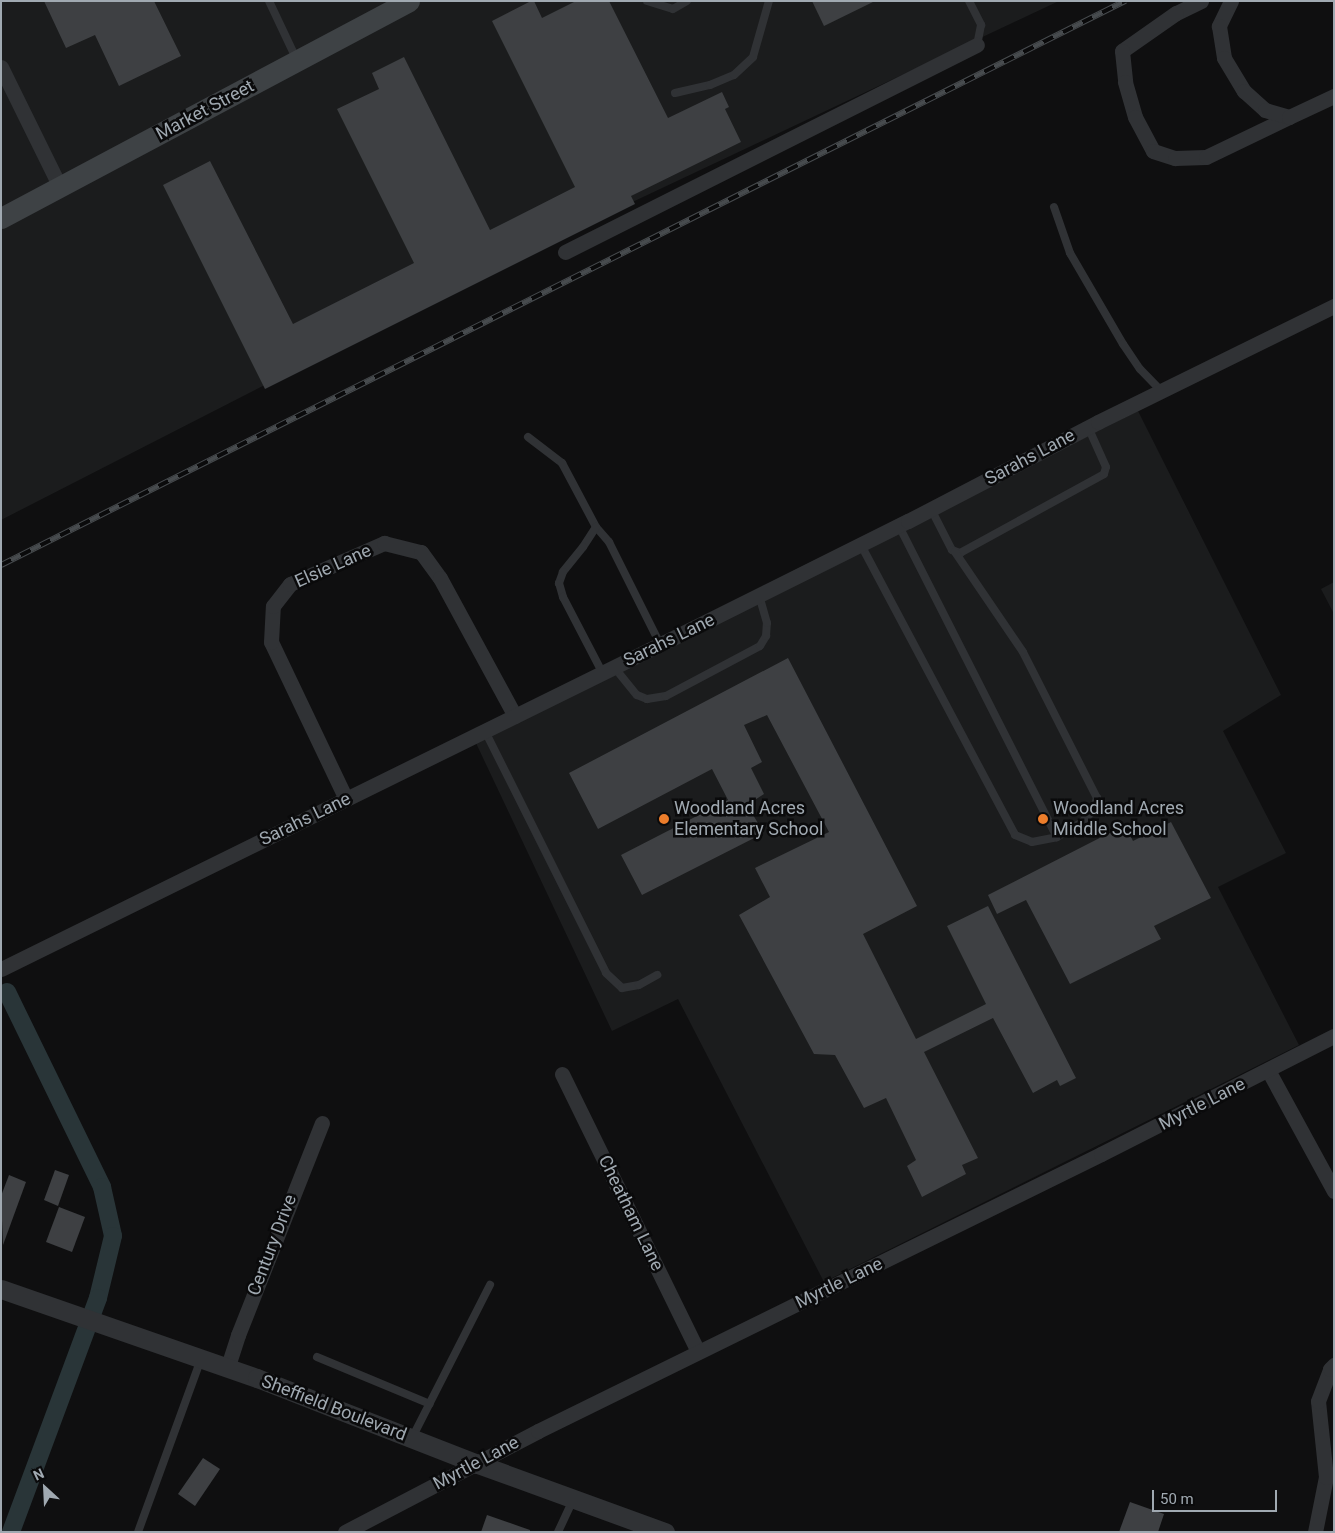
<!DOCTYPE html>
<html>
<head>
<meta charset="utf-8">
<style>
  body { margin:0 }
  #map { position:relative; width:1335px; height:1533px; overflow:hidden; background:#0f0f10; font-family:Roboto,sans-serif }
  div>[style] { position:absolute }
  .built>* { inset:0; background:#1b1c1d }
  .canal>* { height:18px; margin:-9px; padding:0 9px; transform-origin:9px; border-radius:9px; background:#293538 }
  .building>* { inset:0; background:#3e4043 }
  .service>* { height:8px; margin:-4px; padding:0 4px; transform-origin:4px; border-radius:4px; background:#303235 }
  .minor>* { height:15px; margin:-7.5px; padding:0 7.5px; transform-origin:7.5px; border-radius:7.5px; background:#303235 }
  .tertiary>* { height:19px; margin:-9.5px; padding:0 9.5px; transform-origin:9.5px; border-radius:9.5px; background:#303235 }
  .secondary>* { height:21px; margin:-10.5px; padding:0 10.5px; transform-origin:10.5px; border-radius:10.5px; background:#3e4245 }
  .rail>* { height:5.5px; margin-top:-2.75px; transform-origin:0; background:repeating-linear-gradient(90deg,#0a0a0b 0 11px,#474b4e 0 22px); box-sizing:border-box; border-block:1px solid #474b4e }
  .dots>* { width:14px; height:14px; translate:-50% -50%; box-sizing:border-box; border:2px solid #0a0a0b; border-radius:50% }
  span { translate:-50% -50%; white-space:nowrap; text-align:center; line-height:1.15; -webkit-text-stroke:5px #0a0a0b; paint-order:stroke }
  .street-label { font-size:18px; color:#a0a9b1 }
  .poi-label { font-size:18px; color:#a0a9b1 }
  .left { translate:0 -50%; text-align:left }
  .frame { position:absolute; inset:0; border:2px solid #a0a9b1; pointer-events:none }
  .north { position:absolute; left:20px; top:1463px; width:50px; height:50px; -webkit-text-stroke:4px #0a0a0b; paint-order:stroke; rotate:335deg; font-size:14px; font-weight:700; line-height:20px; text-align:center; color:#a0a9b1 }
  .north::after { content:''; display:block; margin:auto; width:18px; height:22px; background:#a0a9b1; clip-path:polygon(50% 0,100% 100%,50% 72%,0 100%) }
  .scale { position:absolute; left:1152px; top:1490px; width:125px; height:22px; box-sizing:border-box; border:2px solid #a0a9b1; border-top:0; padding-left:6px; font-size:15px; line-height:18px; white-space:nowrap; color:#a0a9b1; -webkit-text-stroke:4px #0a0a0b; paint-order:stroke }
</style>
</head>
<body>
<div id="map">
  <div class="built">
    <div style="clip-path:polygon(1px 1px,1059px 1px,501px 264px,1px 520px)"></div>
    <div style="clip-path:polygon(1138px 411px,1281px 695px,1223px 731px,1286px 853px,1218px 887px,1299px 1045px,824px 1282px,678px 999px,612px 1031px,475px 741px)"></div>
    <div style="clip-path:polygon(1334px 582px,1334px 614px,1321px 589px)"></div>
  </div>
  <div class="canal">
    <div style="left:7px;top:992px;width:217px;rotate:64deg"></div>
    <div style="left:102px;top:1187px;width:50px;rotate:77.3deg"></div>
    <div style="left:113px;top:1236px;width:64px;rotate:103.6deg"></div>
    <div style="left:98px;top:1298px;width:250px;rotate:110.4deg"></div>
  </div>
  <div class="building">
    <div style="clip-path:polygon(44px 1px,154px 1px,181px 56px,119px 86px,95px 35px,66px 48px)"></div>
    <div style="clip-path:polygon(531px 1px,534px 1px,542px 18px,576px 1px,609px 1px,668px 118px,722px 92px,729px 107px,725px 109px,741px 142px,631px 196px,635px 204px,265px 389px,163px 185px,210px 161px,293px 324px,414px 263px,337px 109px,379px 89px,372px 73px,404px 57px,490px 230px,575px 187px,492px 21px)"></div>
    <div style="clip-path:polygon(812px 1px,875px 1px,824px 26px)"></div>
    <div style="clip-path:polygon(788px 658px,917px 906px,863px 934px,916px 1039px,986px 1004px,947px 926px,988px 906px,1076px 1078px,1060px 1086px,1057px 1080px,1033px 1093px,993px 1018px,924px 1052px,978px 1158px,962px 1165px,966px 1174px,922px 1197px,907px 1166px,916px 1160px,886px 1098px,864px 1108px,835px 1055px,814px 1054px,739px 915px,770px 897px,755px 868px,829px 832px,767px 715px,744px 725px,762px 762px,751px 768px,764px 794px,747px 805px,764px 833px,642px 895px,621px 855px,728px 800px,712px 769px,598px 829px,569px 773px)"></div>
    <div style="clip-path:polygon(1171px 822px,1211px 898px,1154px 926px,1161px 939px,1070px 984px,1026px 900px,997px 914px,988px 895px,1125px 825px,1133px 841px)"></div>
    <div style="clip-path:polygon(55px 1170px,69px 1175px,58px 1206px,44px 1200px)"></div>
    <div style="clip-path:polygon(9px 1175px,26px 1182px,3px 1245px,1px 1196px)"></div>
    <div style="clip-path:polygon(59px 1207px,85px 1217px,72px 1252px,46px 1242px)"></div>
    <div style="clip-path:polygon(203px 1458px,220px 1469px,195px 1506px,178px 1494px)"></div>
    <div style="clip-path:polygon(1130px 1502px,1164px 1514px,1158px 1532px,1119px 1532px)"></div>
    <div style="clip-path:polygon(487px 1515px,530px 1530px,530px 1532px,481px 1532px)"></div>
  </div>
  <div class="service">
    <div style="left:269px;top:1px;width:63px;rotate:64.7deg"></div>
    <div style="left:647px;top:1px;width:27px;rotate:17deg"></div>
    <div style="left:673px;top:9px;width:16px;rotate:-30deg"></div>
    <div style="left:969px;top:1px;width:27px;rotate:63deg"></div>
    <div style="left:981px;top:25px;width:20px;rotate:101deg"></div>
    <div style="left:675px;top:93px;width:36px;rotate:-13deg"></div>
    <div style="left:710px;top:85px;width:26px;rotate:-23deg"></div>
    <div style="left:734px;top:75px;width:26px;rotate:-43deg"></div>
    <div style="left:753px;top:57px;width:58px;rotate:-74.1deg"></div>
    <div style="left:1054px;top:207px;width:49px;rotate:70.8deg"></div>
    <div style="left:1070px;top:253px;width:105px;rotate:59.8deg"></div>
    <div style="left:1123px;top:344px;width:30px;rotate:56deg"></div>
    <div style="left:1140px;top:369px;width:30px;rotate:46deg"></div>
    <div style="left:528px;top:437px;width:43px;rotate:37.4deg"></div>
    <div style="left:562px;top:463px;width:72px;rotate:62deg"></div>
    <div style="left:596px;top:527px;width:20px;rotate:49deg"></div>
    <div style="left:609px;top:542px;width:114px;rotate:63.4deg"></div>
    <div style="left:931px;top:509px;width:46px;rotate:62.9deg"></div>
    <div style="left:952px;top:550px;width:9px;rotate:21deg"></div>
    <div style="left:960px;top:553px;width:164px;rotate:-28.7deg"></div>
    <div style="left:1104px;top:474px;width:7px;rotate:-74deg"></div>
    <div style="left:1106px;top:467px;width:44px;rotate:-114.2deg"></div>
    <div style="left:899px;top:526px;width:349px;rotate:63.1deg"></div>
    <div style="left:596px;top:527px;width:24px;rotate:123deg"></div>
    <div style="left:583px;top:547px;width:32px;rotate:129deg"></div>
    <div style="left:563px;top:572px;width:12px;rotate:110deg"></div>
    <div style="left:559px;top:583px;width:15px;rotate:74deg"></div>
    <div style="left:563px;top:597px;width:85px;rotate:62.5deg"></div>
    <div style="left:861px;top:545px;width:328px;rotate:62deg"></div>
    <div style="left:1015px;top:835px;width:18px;rotate:22deg"></div>
    <div style="left:1032px;top:842px;width:25px;rotate:-11deg"></div>
    <div style="left:1057px;top:837px;width:29px;rotate:-31deg"></div>
    <div style="left:1082px;top:822px;width:16px;rotate:-45deg"></div>
    <div style="left:1093px;top:811px;width:14px;rotate:-73deg"></div>
    <div style="left:1097px;top:798px;width:164px;rotate:-116.9deg"></div>
    <div style="left:1023px;top:652px;width:121px;rotate:-124.2deg"></div>
    <div style="left:614px;top:667px;width:36px;rotate:51deg"></div>
    <div style="left:637px;top:695px;width:11px;rotate:22deg"></div>
    <div style="left:647px;top:699px;width:19px;rotate:-9deg"></div>
    <div style="left:666px;top:696px;width:106px;rotate:-28deg"></div>
    <div style="left:760px;top:646px;width:12px;rotate:-59deg"></div>
    <div style="left:766px;top:636px;width:13px;rotate:-86deg"></div>
    <div style="left:767px;top:623px;width:29px;rotate:-106deg"></div>
    <div style="left:485px;top:731px;width:271px;rotate:63.4deg"></div>
    <div style="left:606px;top:973px;width:22px;rotate:43deg"></div>
    <div style="left:622px;top:988px;width:17px;rotate:-10deg"></div>
    <div style="left:639px;top:985px;width:21px;rotate:-29deg"></div>
    <div style="left:317px;top:1357px;width:122px;rotate:22.6deg"></div>
    <div style="left:412px;top:1438px;width:172px;rotate:-63deg"></div>
    <div style="left:138px;top:1532px;width:184px;rotate:-70deg"></div>
    <div style="left:558px;top:1532px;width:35px;rotate:-65deg"></div>
  </div>
  <div class="minor">
    <div style="left:1201px;top:1px;width:28px;rotate:154deg"></div>
    <div style="left:1176px;top:13px;width:66px;rotate:144.9deg"></div>
    <div style="left:1122px;top:51px;width:31px;rotate:84deg"></div>
    <div style="left:1125px;top:82px;width:36px;rotate:74deg"></div>
    <div style="left:1135px;top:117px;width:38px;rotate:62deg"></div>
    <div style="left:1153px;top:151px;width:23px;rotate:18deg"></div>
    <div style="left:1175px;top:158px;width:31px;rotate:-2deg"></div>
    <div style="left:1206px;top:157px;width:92px;rotate:-25.7deg"></div>
    <div style="left:1231px;top:1px;width:28px;rotate:116deg"></div>
    <div style="left:1219px;top:26px;width:32px;rotate:81deg"></div>
    <div style="left:1224px;top:58px;width:39px;rotate:59deg"></div>
    <div style="left:1244px;top:91px;width:28px;rotate:42deg"></div>
    <div style="left:1265px;top:110px;width:25px;rotate:16deg"></div>
    <div style="left:1289px;top:117px;width:50px;rotate:-25deg"></div>
    <div style="left:1px;top:67px;width:134px;rotate:63.8deg"></div>
    <div style="left:565px;top:252px;width:461px;rotate:-26.7deg"></div>
    <div style="left:346px;top:799px;width:174px;rotate:-115.5deg"></div>
    <div style="left:271px;top:642px;width:36px;rotate:-87deg"></div>
    <div style="left:273px;top:606px;width:28px;rotate:-52deg"></div>
    <div style="left:290px;top:584px;width:103px;rotate:-23.6deg"></div>
    <div style="left:384px;top:543px;width:38px;rotate:14deg"></div>
    <div style="left:421px;top:552px;width:32px;rotate:54deg"></div>
    <div style="left:440px;top:578px;width:157px;rotate:61.5deg"></div>
    <div style="left:1px;top:969px;width:740px;rotate:-26.22deg"></div>
    <div style="left:665px;top:642px;width:271px;rotate:-26.5deg"></div>
    <div style="left:908px;top:521px;width:214px;rotate:-27.5deg"></div>
    <div style="left:1098px;top:422px;width:263px;rotate:-26.2deg"></div>
    <div style="left:1268px;top:1070px;width:138px;rotate:61.4deg"></div>
    <div style="left:562px;top:1074px;width:309px;rotate:63.9deg"></div>
    <div style="left:227px;top:1369px;width:36px;rotate:-72deg"></div>
    <div style="left:238px;top:1335px;width:228px;rotate:-68.4deg"></div>
    <div style="left:345px;top:1532px;width:218px;rotate:-27.6deg"></div>
    <div style="left:538px;top:1431px;width:627px;rotate:-26.2deg"></div>
    <div style="left:1101px;top:1154px;width:261px;rotate:-26.9deg"></div>
    <div style="left:1315px;top:1532px;width:56px;rotate:-78.7deg"></div>
    <div style="left:1326px;top:1477px;width:76px;rotate:-96deg"></div>
    <div style="left:1318px;top:1401px;width:34px;rotate:-69deg"></div>
    <div style="left:1330px;top:1369px;width:6px;rotate:-45deg"></div>
  </div>
  <div class="tertiary">
    <div style="left:1px;top:1289px;width:271px;rotate:19.2deg"></div>
    <div style="left:257px;top:1378px;width:237px;rotate:21.3deg"></div>
    <div style="left:478px;top:1464px;width:199px;rotate:20deg"></div>
  </div>
  <div class="secondary">
    <div style="left:1px;top:218px;width:462px;rotate:-28deg"></div>
  </div>
  <div class="rail">
    <div style="left:1px;top:565px;width:1258px;rotate:-26.65deg"></div>
  </div>
  <div class="dots">
    <div style="left:664px;top:819px;background:#ec7d2b"></div>
    <div style="left:1043px;top:819px;background:#ec7d2b"></div>
  </div>
  <div class="street-label">
    <span style="left:205px;top:110px;rotate:-28deg">Market Street</span>
    <span style="left:1030px;top:457px;rotate:-28deg">Sarahs Lane</span>
    <span style="left:333px;top:566px;rotate:-24deg">Elsie Lane</span>
    <span style="left:669px;top:640px;rotate:-26deg">Sarahs Lane</span>
    <span style="left:305px;top:819px;rotate:-26deg">Sarahs Lane</span>
    <span style="left:1202px;top:1104px;rotate:-27deg">Myrtle Lane</span>
    <span style="left:631px;top:1213px;rotate:64deg">Cheatham Lane</span>
    <span style="left:272px;top:1245px;rotate:-69deg">Century Drive</span>
    <span style="left:839px;top:1283px;rotate:-26deg">Myrtle Lane</span>
    <span style="left:334px;top:1408px;rotate:21deg">Sheffield Boulevard</span>
    <span style="left:476px;top:1463px;rotate:-28deg">Myrtle Lane</span>
  </div>
  <div class="poi-label">
    <span class="left" style="left:674px;top:819px">Woodland Acres<br>Elementary School</span>
    <span class="left" style="left:1053px;top:819px">Woodland Acres<br>Middle School</span>
  </div>
  <div class="frame"></div>
  <div class="north">N</div>
  <div class="scale">50 m</div>
</div>
</body>
</html>
